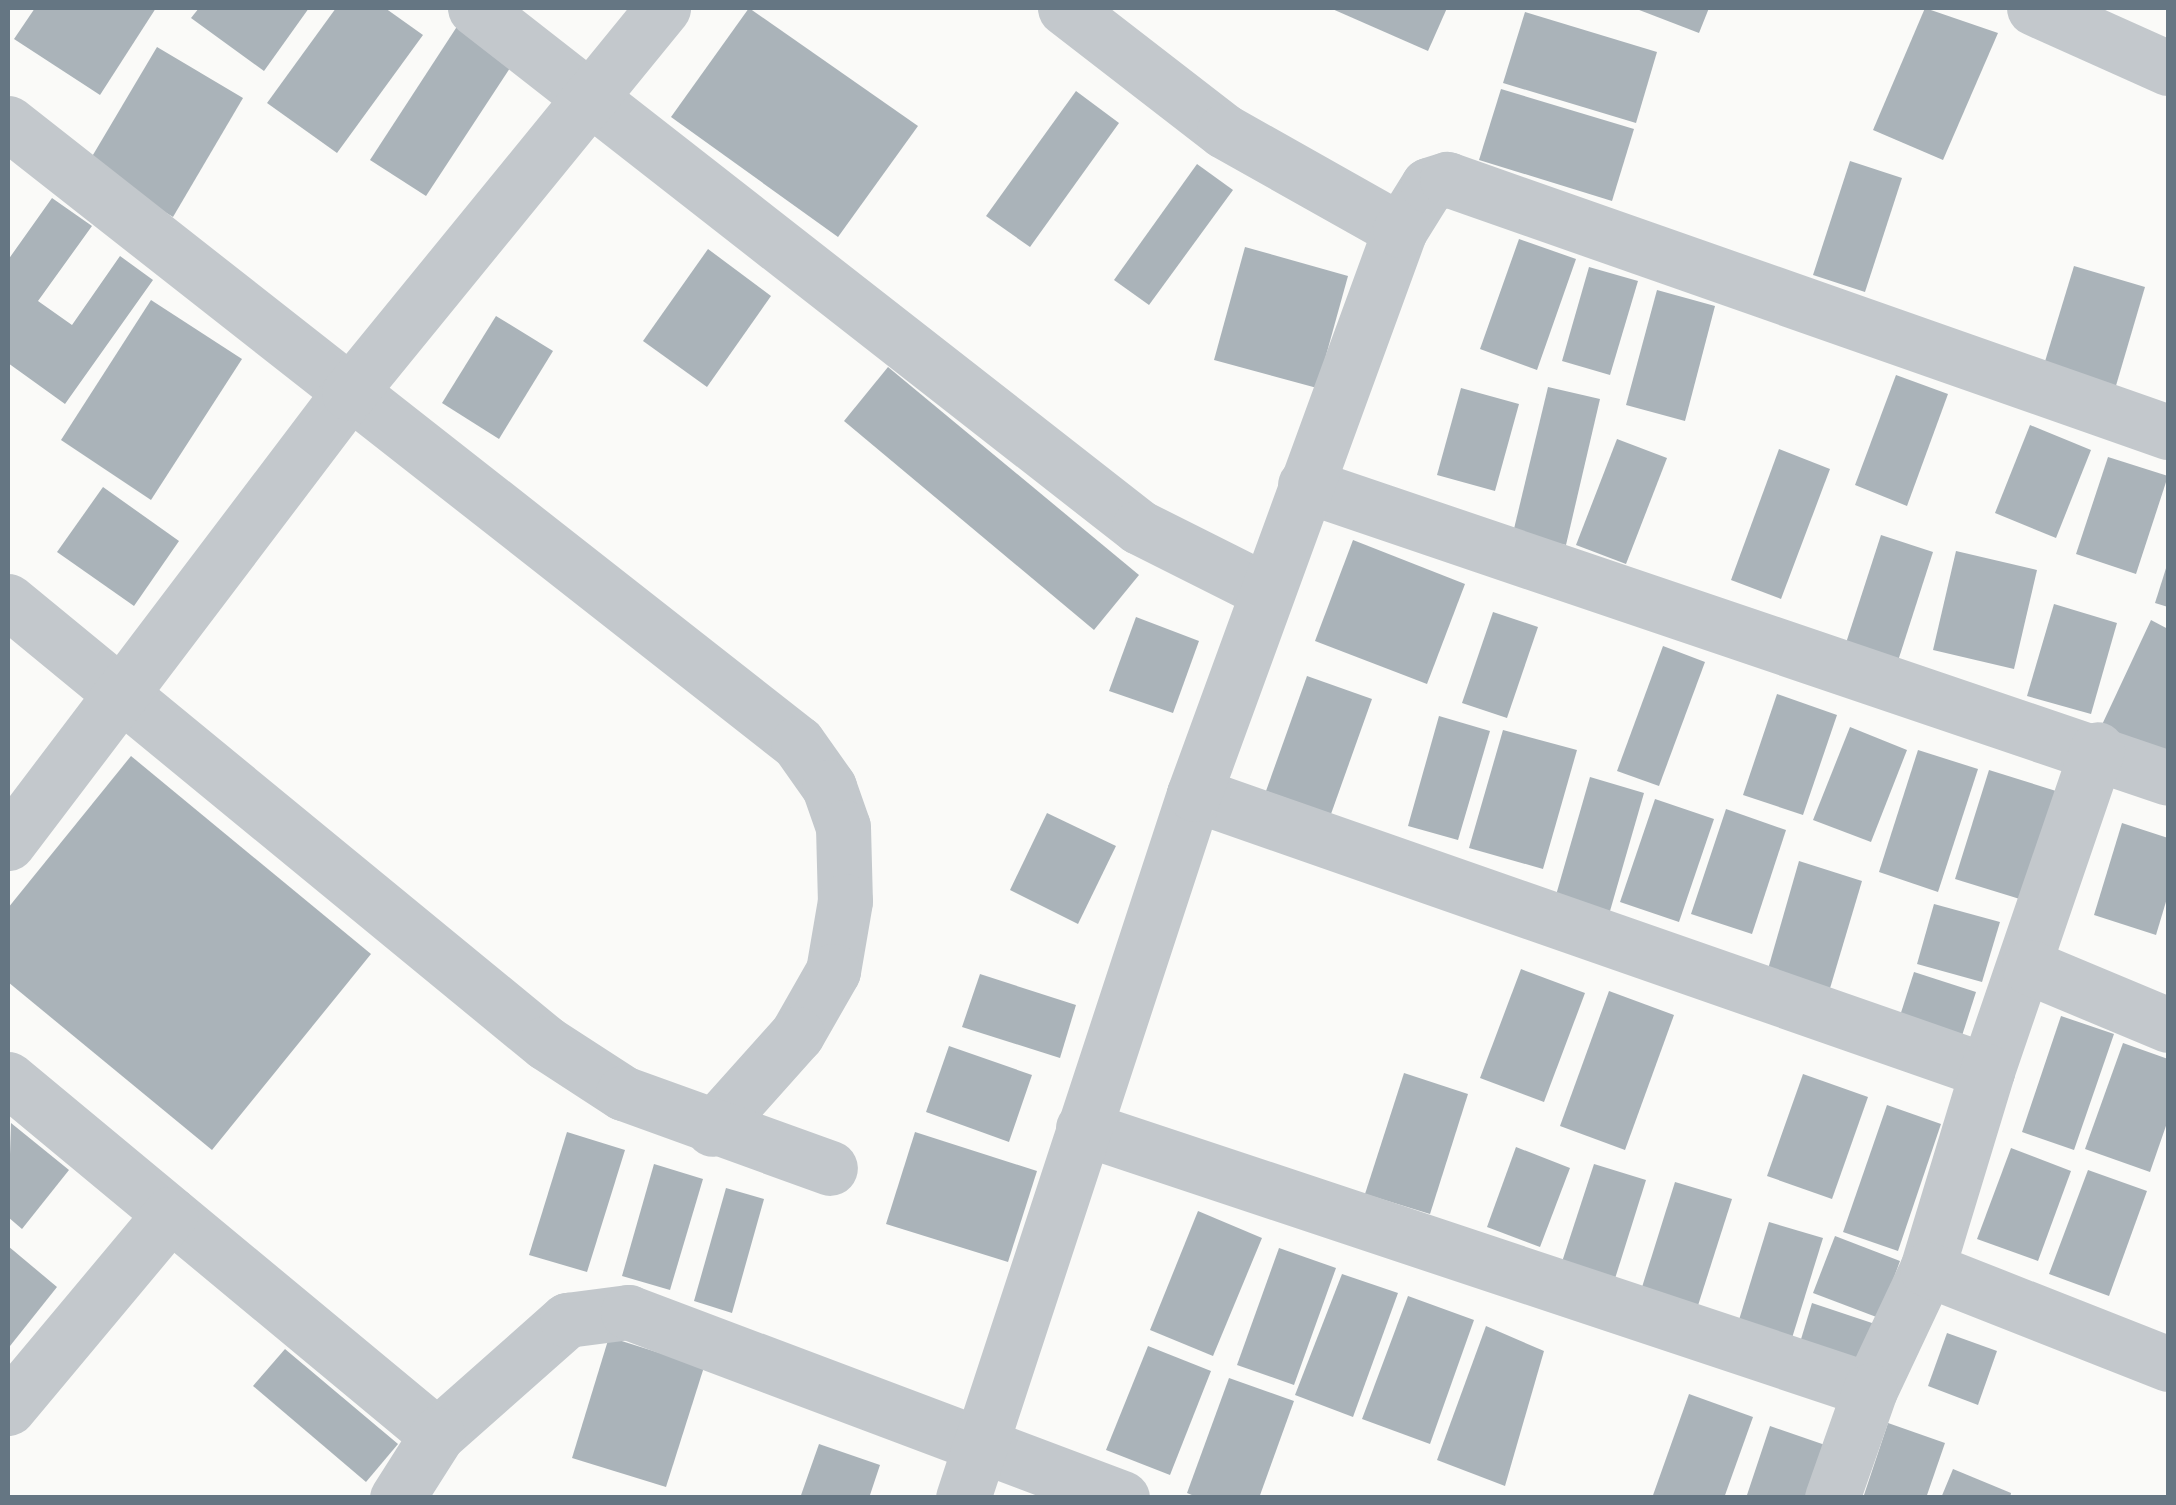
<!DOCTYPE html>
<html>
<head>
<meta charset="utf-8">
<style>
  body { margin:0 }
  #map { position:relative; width:2176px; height:1505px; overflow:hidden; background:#fafaf8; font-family:Quicksand,sans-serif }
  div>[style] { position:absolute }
  .building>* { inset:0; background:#aab3b9 }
  .minor>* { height:55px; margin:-27.5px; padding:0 27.5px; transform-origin:27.5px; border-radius:27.5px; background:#c3c8cc }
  span { translate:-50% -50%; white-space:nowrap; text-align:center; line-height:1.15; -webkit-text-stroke:10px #fff; paint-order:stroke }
  .frame { position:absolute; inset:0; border:10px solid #657683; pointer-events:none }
</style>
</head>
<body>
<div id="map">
  <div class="building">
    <div style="clip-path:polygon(35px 8px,156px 8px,100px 95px,14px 39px)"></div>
    <div style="clip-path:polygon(199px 8px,309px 8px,264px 71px,191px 18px)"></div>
    <div style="clip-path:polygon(336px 8px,385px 8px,423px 35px,337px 153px,267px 103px)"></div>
    <div style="clip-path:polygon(749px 8px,918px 126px,838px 237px,671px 117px)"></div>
    <div style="clip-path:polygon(1330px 8px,1447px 8px,1428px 51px)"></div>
    <div style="clip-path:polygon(1634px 8px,1709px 8px,1699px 33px)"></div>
    <div style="clip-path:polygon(1925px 8px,1998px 33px,1943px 160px,1873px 130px)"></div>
    <div style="clip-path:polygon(1525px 12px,1657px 52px,1636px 123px,1503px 83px)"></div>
    <div style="clip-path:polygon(458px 25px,514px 62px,426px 196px,370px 160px)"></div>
    <div style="clip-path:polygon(157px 47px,243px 98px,173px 217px,87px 165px)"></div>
    <div style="clip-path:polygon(1501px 89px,1634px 129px,1612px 201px,1479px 160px)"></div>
    <div style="clip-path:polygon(1076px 91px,1119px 123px,1030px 247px,986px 216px)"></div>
    <div style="clip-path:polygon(1850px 161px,1902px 178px,1865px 292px,1813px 275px)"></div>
    <div style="clip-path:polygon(1197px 164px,1233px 190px,1149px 305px,1114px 280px)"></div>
    <div style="clip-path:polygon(52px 198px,92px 226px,38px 301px,72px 325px,120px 256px,153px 280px,65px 404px,8px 363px,8px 260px)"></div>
    <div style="clip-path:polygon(1519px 239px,1576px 259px,1537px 370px,1480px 349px)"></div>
    <div style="clip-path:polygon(1245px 247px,1348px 276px,1317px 388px,1214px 360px)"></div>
    <div style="clip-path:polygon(708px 249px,771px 296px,707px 387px,643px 341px)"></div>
    <div style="clip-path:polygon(2074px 266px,2145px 287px,2115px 389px,2043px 368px)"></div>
    <div style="clip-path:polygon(1589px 267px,1638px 281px,1610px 375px,1562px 361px)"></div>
    <div style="clip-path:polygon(1657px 290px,1715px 306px,1685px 421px,1626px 405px)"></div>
    <div style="clip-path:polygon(151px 300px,242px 359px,151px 500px,61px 440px)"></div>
    <div style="clip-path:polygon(496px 316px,553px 351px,499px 439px,442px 403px)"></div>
    <div style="clip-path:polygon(888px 367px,1139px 575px,1094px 630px,844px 421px)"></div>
    <div style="clip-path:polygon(1896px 375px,1948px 394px,1907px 506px,1855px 485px)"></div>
    <div style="clip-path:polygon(1548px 387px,1600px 399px,1566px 545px,1513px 533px)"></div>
    <div style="clip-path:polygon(1461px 388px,1519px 404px,1495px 491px,1437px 475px)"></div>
    <div style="clip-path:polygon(2030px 425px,2091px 450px,2056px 538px,1995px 513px)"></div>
    <div style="clip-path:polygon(1617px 439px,1667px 458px,1626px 564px,1576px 545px)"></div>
    <div style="clip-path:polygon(1779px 449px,1830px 469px,1781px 599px,1731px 580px)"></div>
    <div style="clip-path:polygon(2108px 457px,2168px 476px,2136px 574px,2076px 554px)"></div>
    <div style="clip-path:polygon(103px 487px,179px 541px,134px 606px,57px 552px)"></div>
    <div style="clip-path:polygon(1881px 535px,1933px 552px,1897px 664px,1845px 646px)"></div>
    <div style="clip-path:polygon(1353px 540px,1465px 584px,1427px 684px,1315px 641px)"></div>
    <div style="clip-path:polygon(1956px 551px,2037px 570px,2014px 669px,1933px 650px)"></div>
    <div style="clip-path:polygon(2168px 562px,2168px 607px,2155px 603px)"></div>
    <div style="clip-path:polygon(2054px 604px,2117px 623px,2091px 714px,2027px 696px)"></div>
    <div style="clip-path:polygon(1493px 612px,1538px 627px,1507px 718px,1462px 703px)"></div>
    <div style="clip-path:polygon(1136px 617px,1199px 641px,1173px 713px,1109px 691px)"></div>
    <div style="clip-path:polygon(2151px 620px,2168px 629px,2168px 756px,2100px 729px)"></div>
    <div style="clip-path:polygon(1663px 646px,1705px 662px,1659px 786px,1617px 771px)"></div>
    <div style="clip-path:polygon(1307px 676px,1372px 699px,1331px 814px,1266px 791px)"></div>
    <div style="clip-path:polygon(1777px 694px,1837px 715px,1803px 815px,1743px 795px)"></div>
    <div style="clip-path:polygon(1439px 716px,1490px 731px,1458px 840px,1408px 826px)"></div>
    <div style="clip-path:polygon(1850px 727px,1907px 750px,1871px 842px,1813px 820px)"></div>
    <div style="clip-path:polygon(1503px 730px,1577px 750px,1543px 869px,1469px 848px)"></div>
    <div style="clip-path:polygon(1918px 750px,1978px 769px,1938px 892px,1879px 872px)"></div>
    <div style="clip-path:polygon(131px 756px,371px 954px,212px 1150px,8px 982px,8px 908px)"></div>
    <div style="clip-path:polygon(1989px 770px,2056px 791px,2023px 900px,1955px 879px)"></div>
    <div style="clip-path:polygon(1590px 777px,1644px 793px,1608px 918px,1554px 902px)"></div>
    <div style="clip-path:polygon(1655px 799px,1714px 819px,1679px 922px,1620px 902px)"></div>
    <div style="clip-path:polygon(1726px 809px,1786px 830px,1752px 934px,1691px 914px)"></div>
    <div style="clip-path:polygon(1047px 813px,1116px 846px,1078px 924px,1010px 890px)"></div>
    <div style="clip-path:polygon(2122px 823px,2168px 838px,2168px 895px,2156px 935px,2094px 915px)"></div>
    <div style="clip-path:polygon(1799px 861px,1862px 881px,1828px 995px,1766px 976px)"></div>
    <div style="clip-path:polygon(1934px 904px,2000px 922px,1982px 982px,1917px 964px)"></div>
    <div style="clip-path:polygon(1521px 969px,1585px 993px,1544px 1102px,1480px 1078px)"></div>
    <div style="clip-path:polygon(1914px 972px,1976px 992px,1960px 1042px,1898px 1022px)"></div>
    <div style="clip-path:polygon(980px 974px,1076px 1005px,1060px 1058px,962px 1027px)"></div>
    <div style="clip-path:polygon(1609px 991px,1674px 1015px,1625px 1150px,1560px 1126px)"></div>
    <div style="clip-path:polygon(2061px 1016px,2114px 1034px,2074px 1150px,2022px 1132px)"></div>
    <div style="clip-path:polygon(2123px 1043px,2168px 1059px,2168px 1120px,2150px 1172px,2085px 1149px)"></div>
    <div style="clip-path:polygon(949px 1046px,1032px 1075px,1009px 1142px,926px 1112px)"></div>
    <div style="clip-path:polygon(1404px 1073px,1468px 1094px,1430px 1214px,1365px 1194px)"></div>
    <div style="clip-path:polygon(1803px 1074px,1868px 1097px,1832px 1199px,1767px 1176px)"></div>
    <div style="clip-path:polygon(1887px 1105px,1941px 1124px,1898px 1251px,1843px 1232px)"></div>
    <div style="clip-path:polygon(11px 1123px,69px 1170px,22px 1229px,8px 1217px)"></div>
    <div style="clip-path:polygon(567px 1132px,625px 1150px,587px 1272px,529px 1255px)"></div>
    <div style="clip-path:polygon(915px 1132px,1037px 1171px,1008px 1262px,886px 1224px)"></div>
    <div style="clip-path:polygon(1516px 1147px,1570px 1168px,1540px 1247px,1487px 1227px)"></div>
    <div style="clip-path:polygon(2011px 1148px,2071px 1171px,2038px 1261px,1977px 1239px)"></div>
    <div style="clip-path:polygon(654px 1164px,703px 1179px,670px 1290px,622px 1276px)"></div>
    <div style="clip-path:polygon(1594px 1164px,1646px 1180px,1613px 1285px,1560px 1268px)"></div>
    <div style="clip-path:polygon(2088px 1170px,2147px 1191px,2109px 1296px,2049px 1274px)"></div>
    <div style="clip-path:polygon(1675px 1182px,1732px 1199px,1694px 1318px,1638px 1300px)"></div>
    <div style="clip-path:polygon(726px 1188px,764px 1199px,732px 1313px,694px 1301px)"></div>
    <div style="clip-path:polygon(1198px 1211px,1262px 1238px,1213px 1356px,1150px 1330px)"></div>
    <div style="clip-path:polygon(1769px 1222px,1823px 1238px,1788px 1351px,1735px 1333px)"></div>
    <div style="clip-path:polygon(1835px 1236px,1900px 1261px,1879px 1318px,1813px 1293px)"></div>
    <div style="clip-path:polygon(8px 1246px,57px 1287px,10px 1346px,8px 1344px)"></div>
    <div style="clip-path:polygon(1279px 1248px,1336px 1268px,1294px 1385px,1237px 1365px)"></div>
    <div style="clip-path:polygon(1342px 1274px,1398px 1293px,1353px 1417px,1295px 1395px)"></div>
    <div style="clip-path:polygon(1408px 1296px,1474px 1320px,1430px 1444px,1362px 1419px)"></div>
    <div style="clip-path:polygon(1812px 1303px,1875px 1324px,1856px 1380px,1795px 1359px)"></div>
    <div style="clip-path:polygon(1486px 1326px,1544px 1351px,1505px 1486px,1437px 1460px)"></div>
    <div style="clip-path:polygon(1947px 1333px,1997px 1351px,1978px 1405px,1928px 1386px)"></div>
    <div style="clip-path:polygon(609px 1337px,704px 1367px,666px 1487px,572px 1458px)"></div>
    <div style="clip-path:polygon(1148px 1346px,1211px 1371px,1170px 1475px,1106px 1450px)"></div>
    <div style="clip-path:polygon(285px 1349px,398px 1444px,366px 1482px,253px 1386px)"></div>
    <div style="clip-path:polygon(1229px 1378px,1294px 1401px,1259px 1498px,1199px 1498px,1187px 1493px)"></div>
    <div style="clip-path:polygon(1689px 1394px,1753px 1417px,1724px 1498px,1652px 1498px)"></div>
    <div style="clip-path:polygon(1888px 1423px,1945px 1443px,1926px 1498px,1863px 1498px)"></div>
    <div style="clip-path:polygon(1770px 1426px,1828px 1446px,1810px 1498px,1746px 1498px)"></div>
    <div style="clip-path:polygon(819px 1444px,880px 1465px,869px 1498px,800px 1498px)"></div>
    <div style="clip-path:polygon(1953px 1469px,2011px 1493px,2010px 1498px,1941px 1498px)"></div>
  </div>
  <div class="minor">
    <div style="left:475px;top:8px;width:843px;rotate:38.01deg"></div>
    <div style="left:1139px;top:527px;width:142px;rotate:26.7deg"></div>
    <div style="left:1065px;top:8px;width:201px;rotate:37.7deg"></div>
    <div style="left:1224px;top:131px;width:202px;rotate:29.4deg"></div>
    <div style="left:2034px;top:8px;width:147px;rotate:24.1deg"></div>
    <div style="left:8px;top:123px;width:1004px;rotate:38.13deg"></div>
    <div style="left:798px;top:743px;width:54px;rotate:54.8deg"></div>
    <div style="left:829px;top:787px;width:42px;rotate:70.7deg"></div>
    <div style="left:843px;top:827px;width:74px;rotate:88.5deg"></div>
    <div style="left:845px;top:901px;width:71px;rotate:99.7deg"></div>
    <div style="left:833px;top:971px;width:73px;rotate:119.7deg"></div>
    <div style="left:797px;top:1034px;width:127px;rotate:131.8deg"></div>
    <div style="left:1305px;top:485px;width:911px;rotate:18.75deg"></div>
    <div style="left:8px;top:601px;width:696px;rotate:39.41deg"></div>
    <div style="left:546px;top:1043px;width:92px;rotate:33deg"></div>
    <div style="left:623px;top:1093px;width:220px;rotate:19.9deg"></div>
    <div style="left:1194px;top:794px;width:840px;rotate:19.25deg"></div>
    <div style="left:1987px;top:1071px;width:340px;rotate:-71.1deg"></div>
    <div style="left:8px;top:843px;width:565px;rotate:-52.85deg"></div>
    <div style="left:349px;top:393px;width:497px;rotate:-50.8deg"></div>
    <div style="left:2029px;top:967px;width:151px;rotate:22.6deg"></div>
    <div style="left:8px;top:1079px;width:557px;rotate:39.69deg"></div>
    <div style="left:437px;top:1435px;width:174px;rotate:-41.5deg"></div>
    <div style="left:567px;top:1320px;width:62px;rotate:-7.5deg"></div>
    <div style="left:628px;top:1312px;width:528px;rotate:20.63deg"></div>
    <div style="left:1083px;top:1128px;width:829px;rotate:18.41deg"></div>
    <div style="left:1870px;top:1390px;width:134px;rotate:-64.8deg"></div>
    <div style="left:1927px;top:1269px;width:207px;rotate:-73.1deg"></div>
    <div style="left:1927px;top:1269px;width:259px;rotate:21.5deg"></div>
    <div style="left:8px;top:1408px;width:253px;rotate:-50.1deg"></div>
    <div style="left:397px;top:1498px;width:75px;rotate:-57.6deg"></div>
    <div style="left:963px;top:1498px;width:741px;rotate:-71.83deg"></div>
    <div style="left:1194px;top:794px;width:600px;rotate:-69.94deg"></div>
    <div style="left:1400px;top:230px;width:53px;rotate:-58.1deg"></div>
    <div style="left:1428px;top:185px;width:20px;rotate:-18deg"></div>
    <div style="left:1447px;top:179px;width:764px;rotate:19.34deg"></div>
    <div style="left:1832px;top:1498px;width:114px;rotate:-70.6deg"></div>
  </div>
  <div class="frame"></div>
</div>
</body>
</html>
